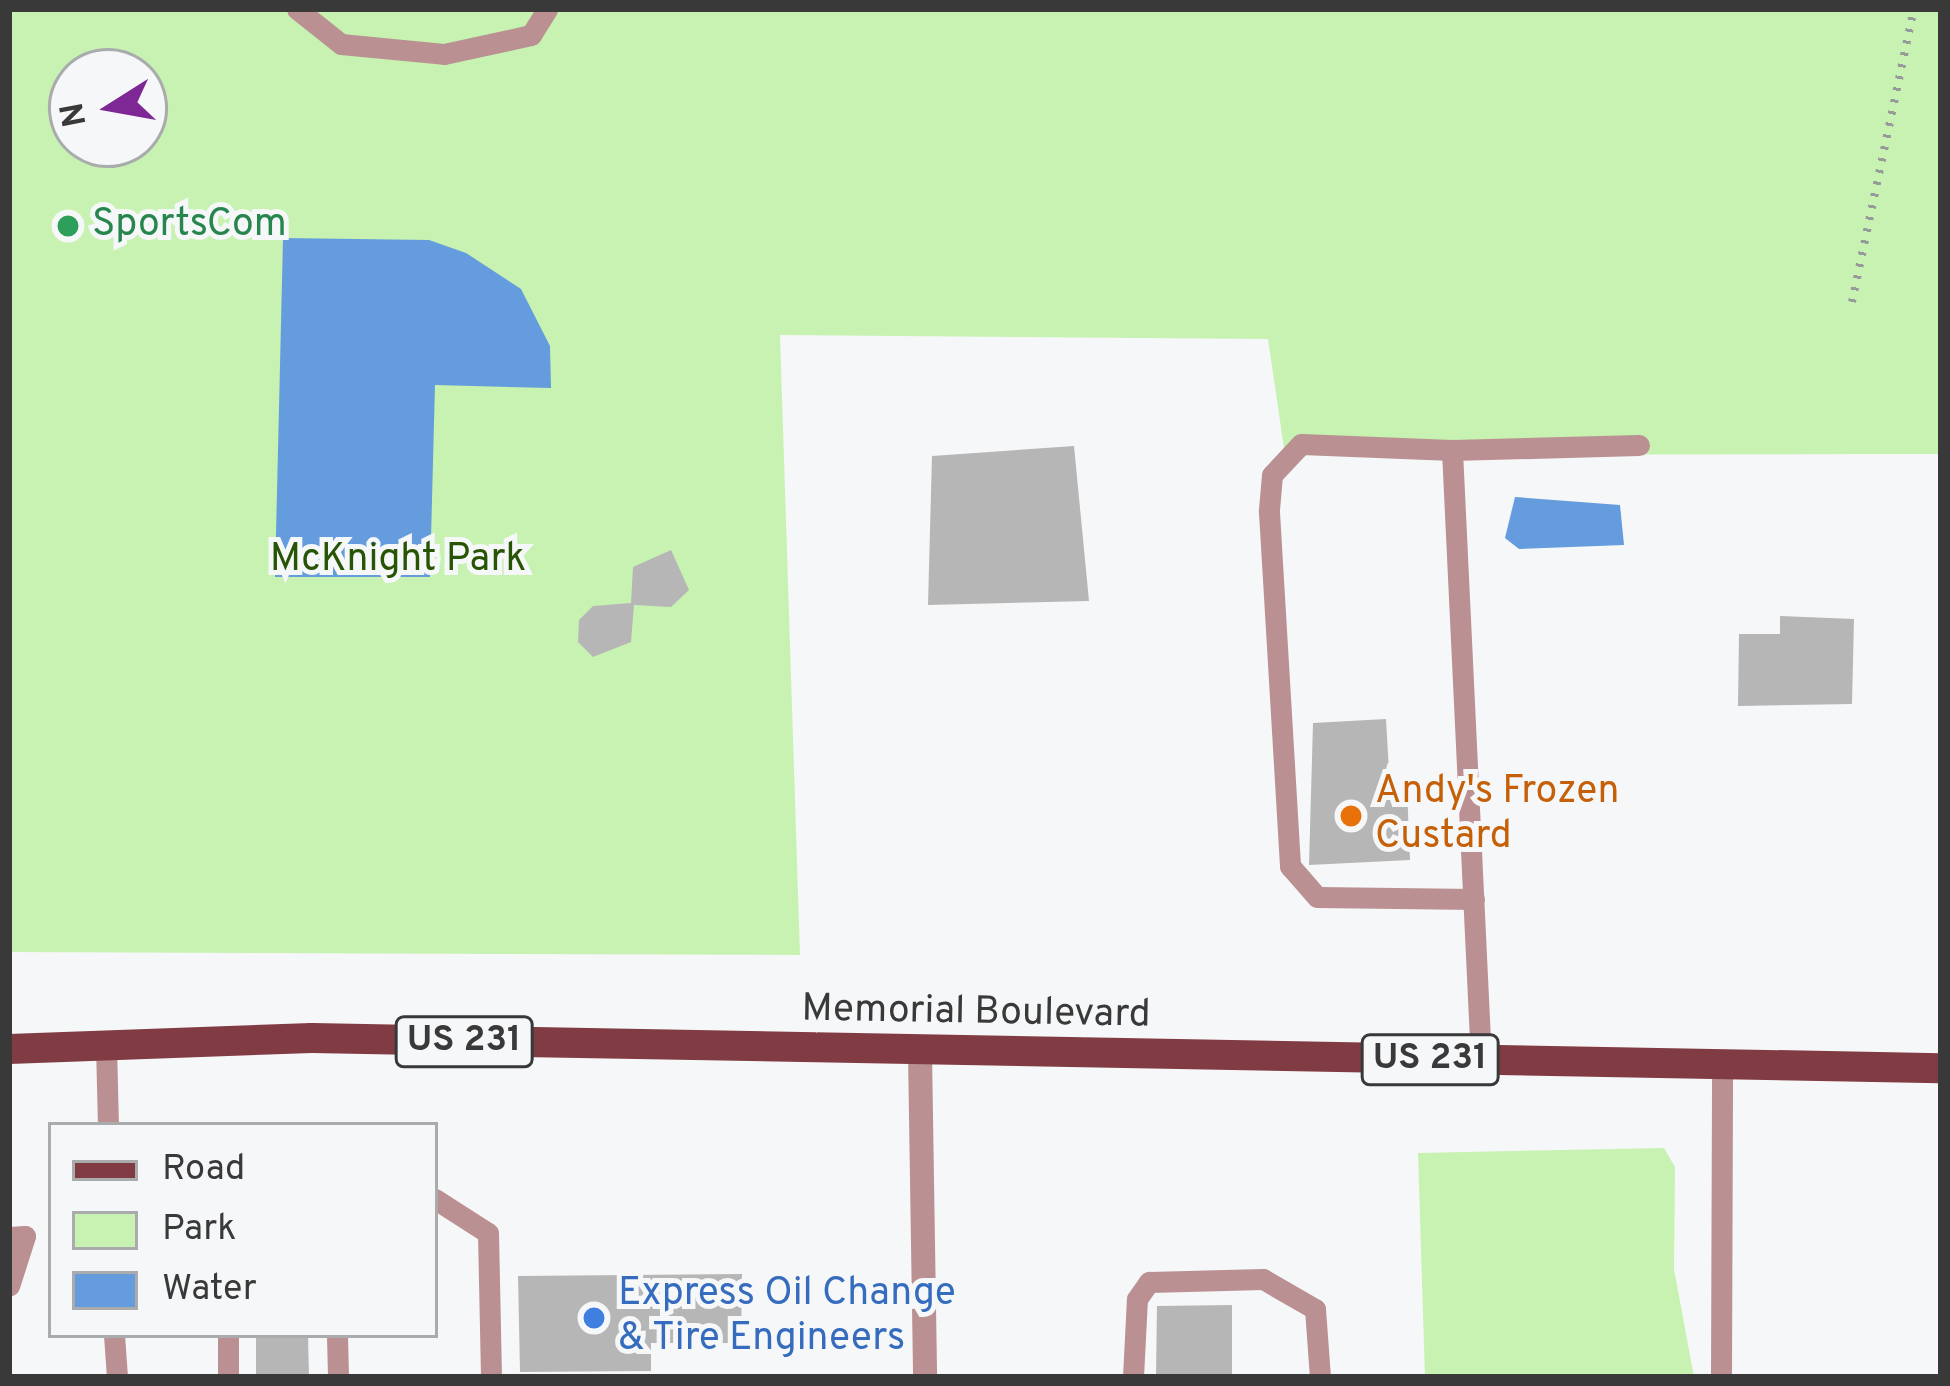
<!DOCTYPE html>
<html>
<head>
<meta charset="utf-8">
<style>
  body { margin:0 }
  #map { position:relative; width:1950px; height:1386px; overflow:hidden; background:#f6f7f8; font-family:Overpass,sans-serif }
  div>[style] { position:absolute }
  .green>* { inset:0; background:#c7f2b2 }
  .water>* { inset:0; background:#649cdd }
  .building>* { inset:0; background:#b7b6b7 }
  .path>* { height:8px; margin-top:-4px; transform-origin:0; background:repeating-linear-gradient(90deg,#98999a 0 3px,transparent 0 12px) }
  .service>* { height:21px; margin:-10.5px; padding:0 10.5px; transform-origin:10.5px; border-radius:10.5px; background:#ba9092 }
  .minor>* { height:24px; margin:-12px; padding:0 12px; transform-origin:12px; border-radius:12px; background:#ba9092 }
  .primary>* { height:30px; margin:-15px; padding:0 15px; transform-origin:15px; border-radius:15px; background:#813b42 }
  .dots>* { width:33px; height:33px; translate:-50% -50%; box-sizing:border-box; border:6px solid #f6f7f8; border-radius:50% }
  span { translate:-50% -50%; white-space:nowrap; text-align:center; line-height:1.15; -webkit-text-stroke:10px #f6f7f8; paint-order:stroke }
  .shield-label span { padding:3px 9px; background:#f6f7f8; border:3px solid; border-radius:9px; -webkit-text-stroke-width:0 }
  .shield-label { font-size:36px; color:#39393a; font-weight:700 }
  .leisure-label { font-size:39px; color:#27864d }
  .left { translate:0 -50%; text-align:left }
  .park-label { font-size:39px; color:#285405 }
  .food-label { font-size:39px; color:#c56008 }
  .street-label { font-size:39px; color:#39393a }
  .shop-label { font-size:39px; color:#366cbe }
  .frame { position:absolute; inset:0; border:12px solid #39393a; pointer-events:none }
  .legend { position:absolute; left:48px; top:1122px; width:390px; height:216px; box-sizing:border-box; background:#f6f7f8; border:3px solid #aaabac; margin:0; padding:15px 21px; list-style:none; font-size:36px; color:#39393a }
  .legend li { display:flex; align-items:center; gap:24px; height:60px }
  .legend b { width:60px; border:3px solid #aaabac }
  .north { position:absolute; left:48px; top:48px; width:120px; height:120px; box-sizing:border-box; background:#f6f7f8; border:3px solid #aaabac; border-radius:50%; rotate:259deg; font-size:33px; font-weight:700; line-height:48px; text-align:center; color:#39393a }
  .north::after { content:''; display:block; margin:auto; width:42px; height:54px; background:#7e2896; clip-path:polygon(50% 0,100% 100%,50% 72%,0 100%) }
</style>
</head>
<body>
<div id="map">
  <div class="green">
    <div style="clip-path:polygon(evenodd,9px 9px,1941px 9px,1941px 454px,1285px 455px,1268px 339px,780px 335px,800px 955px,9px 952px,9px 9px,72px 72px,144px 72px,144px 144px,72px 144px,72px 72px)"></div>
    <div style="clip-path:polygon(1664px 1148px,1675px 1167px,1674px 1269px,1694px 1377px,1425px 1377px,1418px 1153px)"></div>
  </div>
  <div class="water">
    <div style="clip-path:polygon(283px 238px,429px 240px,466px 253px,521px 289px,550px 346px,551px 388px,435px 385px,430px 577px,275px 577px)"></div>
    <div style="clip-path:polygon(1515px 497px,1620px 505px,1624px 545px,1519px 549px,1505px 538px)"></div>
  </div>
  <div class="building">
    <div style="clip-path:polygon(1074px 446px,1089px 601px,928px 605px,932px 456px)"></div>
    <div style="clip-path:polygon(671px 550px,689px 590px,671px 607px,634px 605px,631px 642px,593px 657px,578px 642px,579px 620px,593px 606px,631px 603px,633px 567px)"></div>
    <div style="clip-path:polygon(1780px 616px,1854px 619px,1852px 704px,1738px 706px,1739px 634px,1780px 634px)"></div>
    <div style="clip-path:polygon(1386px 719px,1390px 788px,1407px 788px,1410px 860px,1309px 865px,1313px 723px)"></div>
    <div style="clip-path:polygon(742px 1274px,741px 1343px,651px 1343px,651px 1371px,520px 1372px,518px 1276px)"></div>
    <div style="clip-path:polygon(1232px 1305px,1232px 1377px,1156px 1377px,1157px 1306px)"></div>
    <div style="clip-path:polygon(256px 1335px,308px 1335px,309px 1377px,256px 1377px)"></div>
  </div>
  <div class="path">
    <div style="left:1852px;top:302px;width:299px;rotate:-78.1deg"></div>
  </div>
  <div class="service">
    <div style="left:297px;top:9px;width:56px;rotate:38.5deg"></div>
    <div style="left:341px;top:44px;width:103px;rotate:5.5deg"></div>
    <div style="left:444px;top:54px;width:89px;rotate:-12.3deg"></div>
    <div style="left:531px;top:35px;width:31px;rotate:-58deg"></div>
    <div style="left:1452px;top:450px;width:151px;rotate:-177.7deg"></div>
    <div style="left:1301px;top:444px;width:42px;rotate:133.1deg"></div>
    <div style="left:1272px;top:475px;width:37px;rotate:95deg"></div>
    <div style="left:1269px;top:512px;width:355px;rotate:86.6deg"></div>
    <div style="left:1290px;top:866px;width:41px;rotate:48.9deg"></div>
    <div style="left:1317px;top:897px;width:157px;rotate:0.7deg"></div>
    <div style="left:106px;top:1045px;width:80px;rotate:88.6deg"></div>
    <div style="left:1481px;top:1061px;width:612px;rotate:-92.72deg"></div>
    <div style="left:1452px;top:450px;width:187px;rotate:-1.5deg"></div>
    <div style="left:435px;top:1199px;width:63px;rotate:32.7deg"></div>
    <div style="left:488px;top:1233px;width:144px;rotate:88.8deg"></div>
    <div style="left:9px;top:1237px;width:16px;rotate:-4deg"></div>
    <div style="left:25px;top:1236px;width:52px;rotate:107.7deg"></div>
    <div style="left:114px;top:1335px;width:42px;rotate:85.9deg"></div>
    <div style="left:337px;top:1335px;width:42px;rotate:88.6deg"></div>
    <div style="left:228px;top:1377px;width:42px;rotate:-90deg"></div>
    <div style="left:1133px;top:1377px;width:78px;rotate:-87.1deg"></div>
    <div style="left:1137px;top:1299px;width:21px;rotate:-55deg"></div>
    <div style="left:1149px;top:1282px;width:114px;rotate:-1.5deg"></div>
    <div style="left:1263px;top:1279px;width:60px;rotate:30deg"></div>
    <div style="left:1315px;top:1309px;width:68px;rotate:85.8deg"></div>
    <div style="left:1721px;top:1377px;width:313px;rotate:-89.8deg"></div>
  </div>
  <div class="minor">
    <div style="left:920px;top:1052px;width:325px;rotate:89.1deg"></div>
  </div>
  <div class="primary">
    <div style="left:9px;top:1049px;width:303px;rotate:-2.1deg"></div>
    <div style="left:312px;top:1038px;width:1629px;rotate:1.06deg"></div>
  </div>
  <div class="dots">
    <div style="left:68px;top:226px;background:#2e9e5b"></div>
    <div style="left:1351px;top:816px;background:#e8710a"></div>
    <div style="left:594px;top:1318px;background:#3f7fe0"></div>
  </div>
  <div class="shield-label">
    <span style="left:464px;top:1042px">US 231</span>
    <span style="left:1430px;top:1060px">US 231</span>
  </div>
  <div class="leisure-label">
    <span class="left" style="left:92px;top:226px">SportsCom</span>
  </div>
  <div class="park-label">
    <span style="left:398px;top:561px">McKnight Park</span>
  </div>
  <div class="food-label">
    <span class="left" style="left:1375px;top:816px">Andy's Frozen<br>Custard</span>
  </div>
  <div class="street-label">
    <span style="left:976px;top:1014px;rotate:1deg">Memorial Boulevard</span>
  </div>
  <div class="shop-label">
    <span class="left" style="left:618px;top:1318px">Express Oil Change<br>&amp; Tire Engineers</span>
  </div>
  <div class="frame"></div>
  <ul class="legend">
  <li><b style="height:15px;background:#813b42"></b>Road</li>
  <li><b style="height:33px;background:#c7f2b2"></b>Park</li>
  <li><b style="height:33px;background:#649cdd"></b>Water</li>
  </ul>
  <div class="north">N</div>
</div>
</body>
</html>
